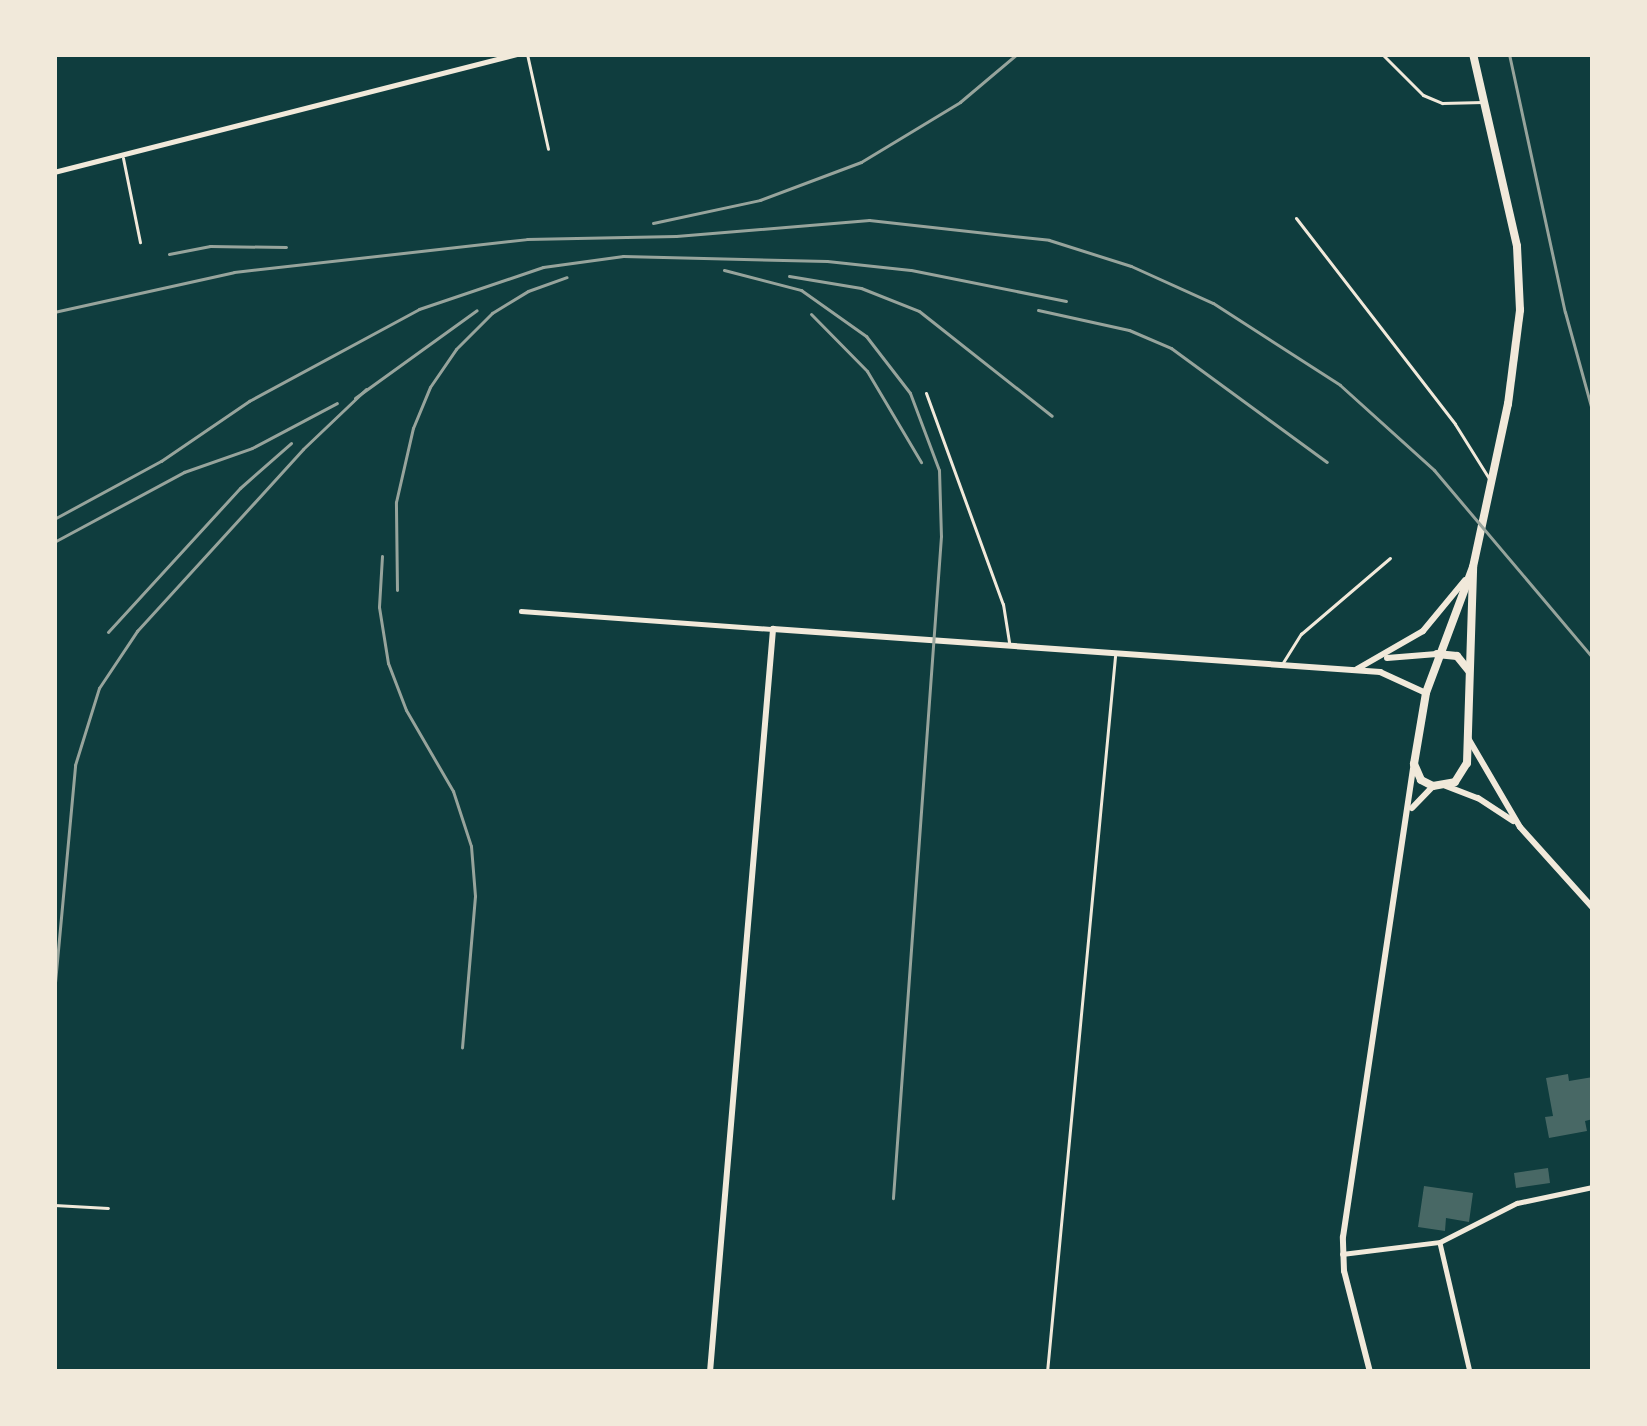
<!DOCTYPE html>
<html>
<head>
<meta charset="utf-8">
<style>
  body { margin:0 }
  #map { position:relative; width:1647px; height:1426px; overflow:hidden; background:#0f3d3e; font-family:"Noto Serif",serif }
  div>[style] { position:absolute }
  .building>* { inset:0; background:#486865 }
  .service>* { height:3px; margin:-1.5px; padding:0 1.5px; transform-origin:1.5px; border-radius:1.5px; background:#f1e9da }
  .minor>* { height:4.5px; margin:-2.25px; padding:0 2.25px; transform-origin:2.25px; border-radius:2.25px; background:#f1e9da }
  .tertiary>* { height:6px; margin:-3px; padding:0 3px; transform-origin:3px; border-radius:3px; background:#f1e9da }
  .secondary>* { height:6px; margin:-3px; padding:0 3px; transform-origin:3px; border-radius:3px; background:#f1e9da }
  .primary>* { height:8px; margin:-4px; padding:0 4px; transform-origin:4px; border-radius:4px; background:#f1e9da }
  .rail>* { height:3px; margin:-1.5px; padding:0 1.5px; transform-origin:1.5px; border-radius:1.5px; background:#97a49c }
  span { translate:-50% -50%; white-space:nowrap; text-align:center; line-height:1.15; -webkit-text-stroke:9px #f1e9da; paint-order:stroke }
  .frame { position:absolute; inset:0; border:57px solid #f1e9da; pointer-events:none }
</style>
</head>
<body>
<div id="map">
  <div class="building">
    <div style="clip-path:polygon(1568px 1074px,1569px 1081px,1593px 1077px,1593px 1119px,1585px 1121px,1587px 1131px,1549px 1138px,1545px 1117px,1553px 1116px,1546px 1078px)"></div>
    <div style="clip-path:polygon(1548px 1168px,1550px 1183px,1516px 1188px,1514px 1173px)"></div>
    <div style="clip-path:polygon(1424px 1186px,1473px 1193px,1469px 1222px,1446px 1218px,1445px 1231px,1418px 1227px)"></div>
  </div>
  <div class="service">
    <div style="left:527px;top:54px;width:97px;rotate:77.5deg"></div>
    <div style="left:1382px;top:54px;width:58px;rotate:45deg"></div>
    <div style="left:1423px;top:95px;width:21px;rotate:23deg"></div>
    <div style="left:1442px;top:103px;width:41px;rotate:-1.4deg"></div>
    <div style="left:123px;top:158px;width:86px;rotate:78.6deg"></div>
    <div style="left:1296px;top:218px;width:260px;rotate:52.3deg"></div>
    <div style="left:1455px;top:424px;width:66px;rotate:58deg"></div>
    <div style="left:926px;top:393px;width:225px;rotate:70deg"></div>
    <div style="left:1003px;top:604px;width:39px;rotate:81deg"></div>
    <div style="left:1282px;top:664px;width:36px;rotate:-58deg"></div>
    <div style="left:1301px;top:634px;width:117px;rotate:-40.5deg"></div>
    <div style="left:54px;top:1205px;width:54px;rotate:3.2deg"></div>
    <div style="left:1047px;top:1372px;width:719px;rotate:-84.57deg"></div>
  </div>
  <div class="minor">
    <div style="left:54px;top:172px;width:477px;rotate:-14.3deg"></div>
    <div style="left:521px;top:611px;width:253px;rotate:4.1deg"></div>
    <div style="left:1440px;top:1243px;width:132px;rotate:76.9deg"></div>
    <div style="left:1342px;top:1254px;width:99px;rotate:-7deg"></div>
    <div style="left:1440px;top:1242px;width:86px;rotate:-26.9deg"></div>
    <div style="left:1517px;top:1203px;width:78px;rotate:-11.9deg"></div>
  </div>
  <div class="tertiary">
    <div style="left:1387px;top:658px;width:50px;rotate:-4.6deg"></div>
    <div style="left:1357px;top:669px;width:76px;rotate:-29.9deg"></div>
    <div style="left:1423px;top:631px;width:66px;rotate:-50.5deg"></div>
    <div style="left:1412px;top:808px;width:30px;rotate:-46deg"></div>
    <div style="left:710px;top:1372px;width:746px;rotate:-85.15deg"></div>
    <div style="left:773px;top:629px;width:609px;rotate:4.05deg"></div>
    <div style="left:1380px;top:672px;width:51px;rotate:24.5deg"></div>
    <div style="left:1370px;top:1372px;width:104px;rotate:-104.4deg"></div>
    <div style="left:1344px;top:1271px;width:34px;rotate:-92deg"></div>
    <div style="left:1343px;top:1237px;width:476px;rotate:-81.5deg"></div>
  </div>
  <div class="secondary">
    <div style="left:1468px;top:738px;width:103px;rotate:59.7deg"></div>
    <div style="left:1520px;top:827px;width:109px;rotate:48deg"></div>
    <div style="left:1446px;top:786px;width:34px;rotate:21deg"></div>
    <div style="left:1478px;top:798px;width:42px;rotate:33.3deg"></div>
  </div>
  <div class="primary">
    <div style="left:1473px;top:567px;width:134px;rotate:110.5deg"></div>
    <div style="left:1426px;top:693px;width:72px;rotate:99.6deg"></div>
    <div style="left:1414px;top:764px;width:17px;rotate:66deg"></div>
    <div style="left:1421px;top:780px;width:13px;rotate:27deg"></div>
    <div style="left:1433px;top:786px;width:22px;rotate:-10deg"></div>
    <div style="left:1455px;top:782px;width:22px;rotate:-58deg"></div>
    <div style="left:1467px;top:763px;width:196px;rotate:-88.2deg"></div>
    <div style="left:1473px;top:567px;width:167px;rotate:-77.9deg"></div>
    <div style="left:1508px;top:404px;width:95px;rotate:-82.7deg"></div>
    <div style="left:1520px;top:310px;width:64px;rotate:-92.7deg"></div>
    <div style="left:1517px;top:246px;width:197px;rotate:-102.9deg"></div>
    <div style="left:1437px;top:654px;width:20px;rotate:6deg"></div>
    <div style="left:1457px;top:656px;width:19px;rotate:51deg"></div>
  </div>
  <div class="rail">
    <div style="left:1509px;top:54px;width:264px;rotate:77.8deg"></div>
    <div style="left:1565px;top:312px;width:106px;rotate:74.6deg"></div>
    <div style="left:653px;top:223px;width:109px;rotate:-12.1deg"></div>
    <div style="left:760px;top:200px;width:108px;rotate:-20.6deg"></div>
    <div style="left:861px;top:162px;width:116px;rotate:-31.2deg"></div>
    <div style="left:960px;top:102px;width:75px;rotate:-40.1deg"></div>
    <div style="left:169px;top:254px;width:42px;rotate:-11deg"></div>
    <div style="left:210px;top:246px;width:76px;rotate:0.8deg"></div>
    <div style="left:724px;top:270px;width:80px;rotate:14.6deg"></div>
    <div style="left:801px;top:290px;width:80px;rotate:35.3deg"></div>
    <div style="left:866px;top:336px;width:72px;rotate:52.3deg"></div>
    <div style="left:910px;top:393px;width:82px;rotate:69.4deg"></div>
    <div style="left:939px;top:470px;width:66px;rotate:88.3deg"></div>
    <div style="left:941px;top:536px;width:664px;rotate:94.15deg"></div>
    <div style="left:789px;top:276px;width:73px;rotate:9.5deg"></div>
    <div style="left:861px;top:288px;width:62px;rotate:21.6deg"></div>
    <div style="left:919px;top:311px;width:169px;rotate:38.3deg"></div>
    <div style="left:1038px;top:310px;width:93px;rotate:12.4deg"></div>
    <div style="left:1129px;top:330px;width:46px;rotate:23.2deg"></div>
    <div style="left:1171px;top:348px;width:193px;rotate:36.2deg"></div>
    <div style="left:54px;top:312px;width:184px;rotate:-12.5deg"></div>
    <div style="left:234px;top:272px;width:295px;rotate:-6.4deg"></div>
    <div style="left:527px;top:239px;width:149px;rotate:-1.2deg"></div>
    <div style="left:676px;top:236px;width:194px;rotate:-4.7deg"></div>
    <div style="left:869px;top:220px;width:181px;rotate:6.3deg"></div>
    <div style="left:1049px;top:240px;width:86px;rotate:17.6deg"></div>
    <div style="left:1131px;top:266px;width:90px;rotate:24.3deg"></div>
    <div style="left:1213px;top:303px;width:151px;rotate:32.8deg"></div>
    <div style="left:1340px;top:385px;width:127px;rotate:42.1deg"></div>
    <div style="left:1434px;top:470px;width:246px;rotate:49.8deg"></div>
    <div style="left:811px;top:314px;width:80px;rotate:45.5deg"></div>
    <div style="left:867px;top:371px;width:106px;rotate:59.3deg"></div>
    <div style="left:355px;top:398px;width:150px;rotate:-35.8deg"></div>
    <div style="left:54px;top:519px;width:122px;rotate:-28.5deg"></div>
    <div style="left:161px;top:461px;width:107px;rotate:-34.3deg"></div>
    <div style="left:249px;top:401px;width:193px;rotate:-28.4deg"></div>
    <div style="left:419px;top:309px;width:131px;rotate:-18.7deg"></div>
    <div style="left:543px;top:267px;width:81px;rotate:-7.8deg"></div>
    <div style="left:623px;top:256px;width:204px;rotate:1.4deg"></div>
    <div style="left:827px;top:261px;width:84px;rotate:6.1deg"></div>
    <div style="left:911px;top:270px;width:158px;rotate:11.3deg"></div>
    <div style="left:54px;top:542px;width:148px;rotate:-28.3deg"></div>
    <div style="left:184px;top:472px;width:72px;rotate:-19.4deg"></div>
    <div style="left:252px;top:448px;width:96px;rotate:-27.9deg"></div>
    <div style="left:382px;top:556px;width:51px;rotate:93.4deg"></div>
    <div style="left:379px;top:607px;width:57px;rotate:80.9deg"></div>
    <div style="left:388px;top:663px;width:50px;rotate:69deg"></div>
    <div style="left:406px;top:710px;width:94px;rotate:59.9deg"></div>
    <div style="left:453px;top:791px;width:58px;rotate:71.9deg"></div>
    <div style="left:471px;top:846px;width:50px;rotate:85.4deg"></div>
    <div style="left:475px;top:896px;width:152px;rotate:94.9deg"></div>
    <div style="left:397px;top:590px;width:88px;rotate:-90.7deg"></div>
    <div style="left:396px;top:502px;width:76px;rotate:-77.1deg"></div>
    <div style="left:413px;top:428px;width:44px;rotate:-67.5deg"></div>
    <div style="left:430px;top:387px;width:46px;rotate:-55.6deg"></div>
    <div style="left:456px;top:349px;width:51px;rotate:-45deg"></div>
    <div style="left:492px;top:313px;width:42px;rotate:-31.4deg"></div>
    <div style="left:528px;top:291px;width:41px;rotate:-19.7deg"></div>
    <div style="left:108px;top:632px;width:195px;rotate:-47.5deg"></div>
    <div style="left:240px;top:488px;width:68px;rotate:-41.4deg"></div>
    <div style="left:54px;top:993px;width:229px;rotate:-84.7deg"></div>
    <div style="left:75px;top:765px;width:81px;rotate:-72.7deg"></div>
    <div style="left:99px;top:688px;width:69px;rotate:-56.3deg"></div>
    <div style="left:137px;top:631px;width:246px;rotate:-47.6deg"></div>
    <div style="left:303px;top:449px;width:87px;rotate:-43.6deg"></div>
  </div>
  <div class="frame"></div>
</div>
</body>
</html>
